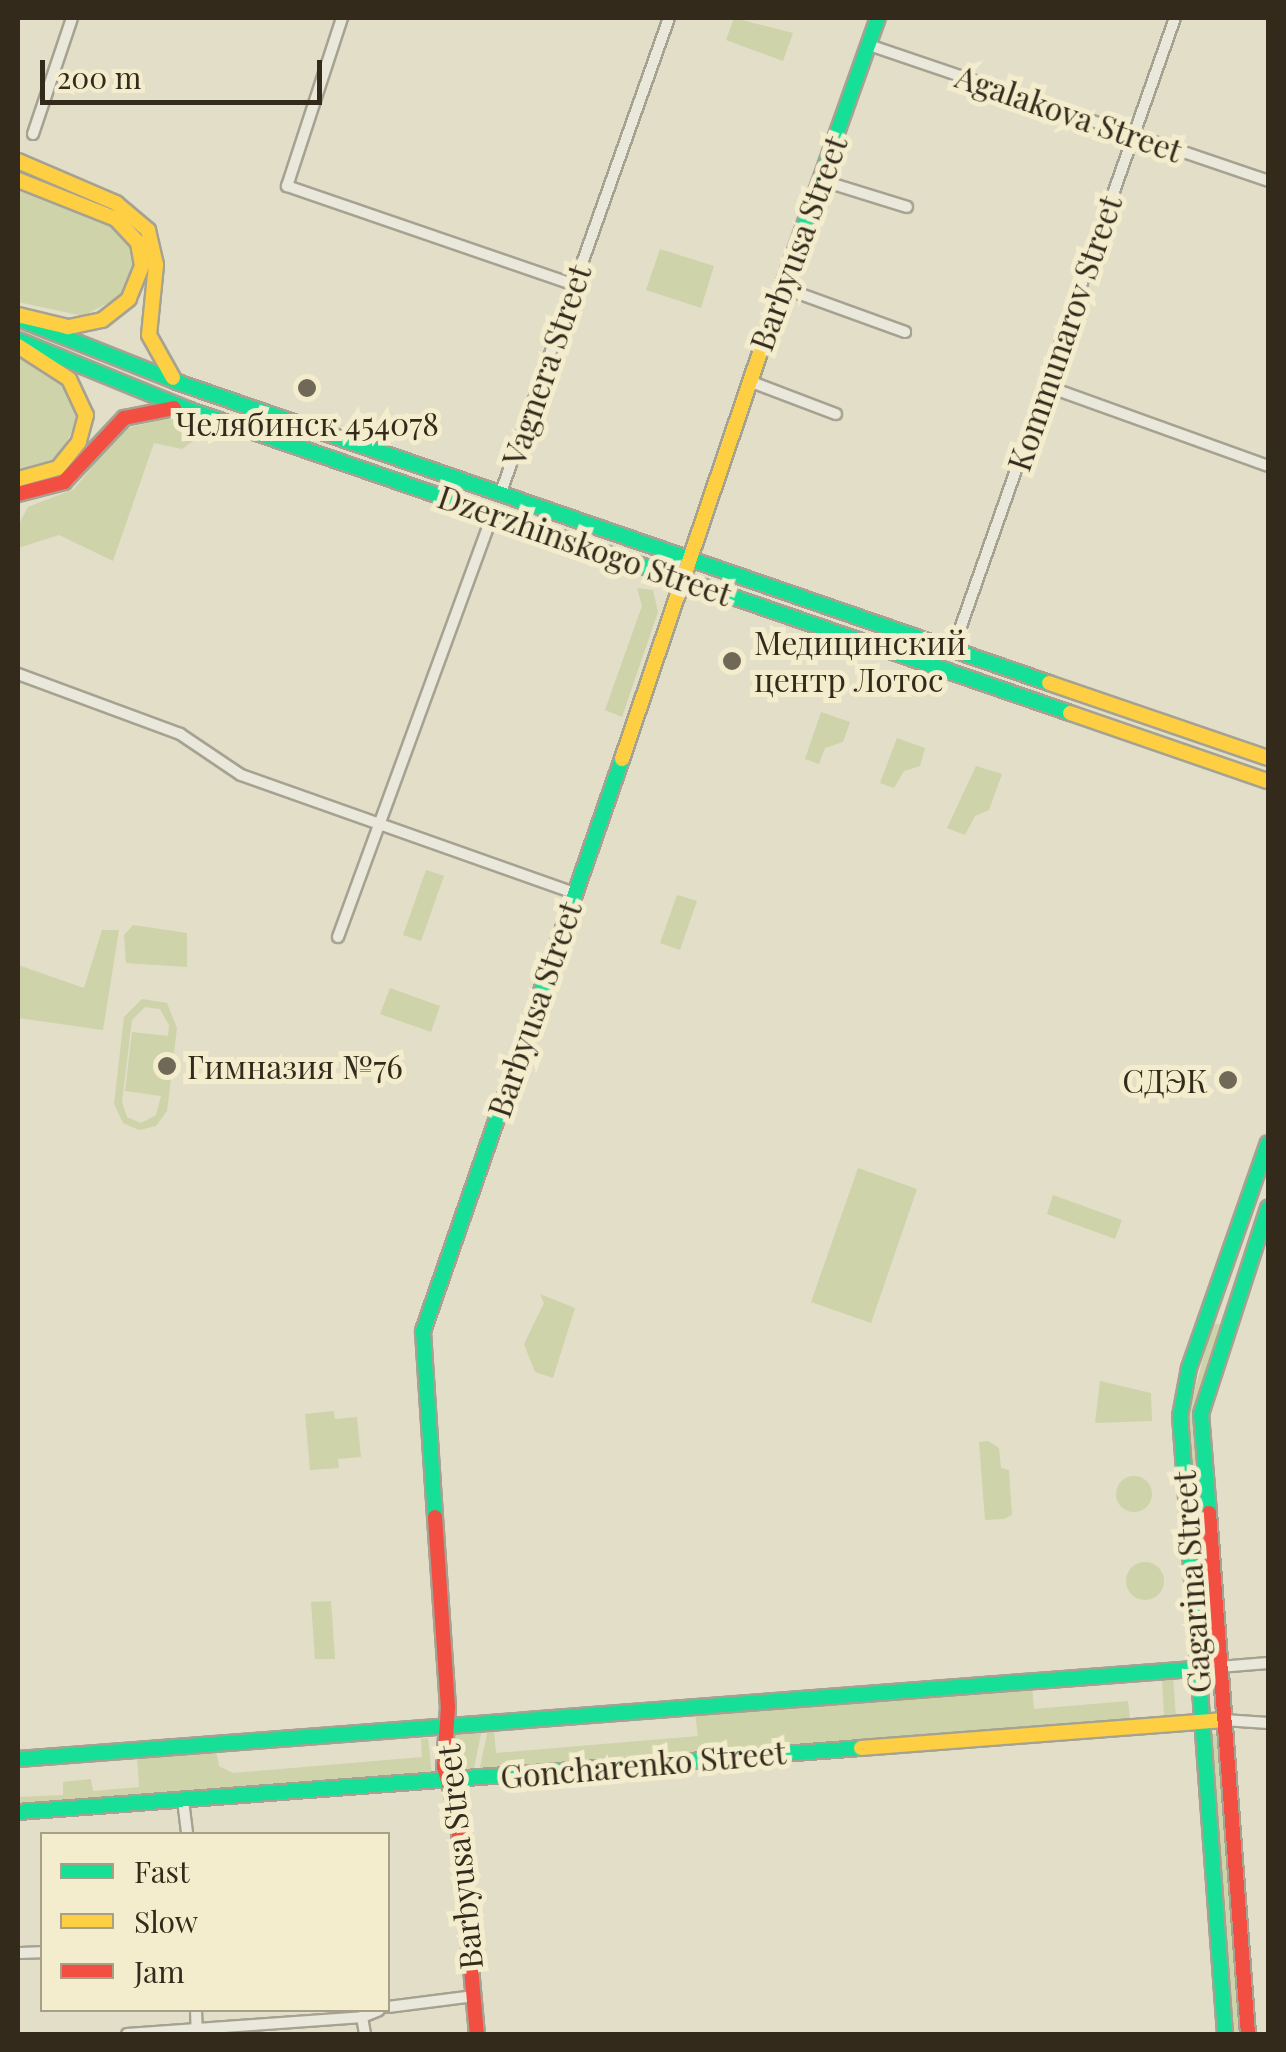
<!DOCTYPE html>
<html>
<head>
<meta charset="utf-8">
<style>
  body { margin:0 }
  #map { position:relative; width:1286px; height:2052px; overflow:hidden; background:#e2dec8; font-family:"Playfair Display",serif }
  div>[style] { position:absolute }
  .green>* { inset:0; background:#ced3aa }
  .round { border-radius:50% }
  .roads { filter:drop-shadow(2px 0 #a6a292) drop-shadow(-2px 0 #a6a292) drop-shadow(0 2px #a6a292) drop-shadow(0 -2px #a6a292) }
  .street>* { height:10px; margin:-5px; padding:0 5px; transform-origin:5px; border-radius:5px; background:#eae7db }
  .fast>* { height:14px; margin:-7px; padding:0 7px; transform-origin:7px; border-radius:7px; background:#16e098 }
  .slow>* { height:14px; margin:-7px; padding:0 7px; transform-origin:7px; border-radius:7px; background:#ffcf43 }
  .jam>* { height:14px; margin:-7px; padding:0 7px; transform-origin:7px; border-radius:7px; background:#f24e42 }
  .dots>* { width:28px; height:28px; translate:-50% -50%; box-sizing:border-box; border:5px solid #f4edcd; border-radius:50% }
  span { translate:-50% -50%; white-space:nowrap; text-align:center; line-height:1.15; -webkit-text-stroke:10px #f4edcd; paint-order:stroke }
  .street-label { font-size:32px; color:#342a1c }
  .poi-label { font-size:32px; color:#342a1c }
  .left { translate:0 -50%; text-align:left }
  .right { translate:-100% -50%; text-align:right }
  .frame { position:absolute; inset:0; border:20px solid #342a1c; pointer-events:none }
  .legend { position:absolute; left:40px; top:1832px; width:350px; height:180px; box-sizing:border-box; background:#f4edcd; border:2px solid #a79f86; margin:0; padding:12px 18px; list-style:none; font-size:30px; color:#342a1c }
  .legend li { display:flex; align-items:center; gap:20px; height:50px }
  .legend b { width:50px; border:2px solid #a79f86 }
  .scale { position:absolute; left:40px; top:60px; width:282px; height:45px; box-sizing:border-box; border:5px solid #342a1c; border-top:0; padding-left:12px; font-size:30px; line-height:35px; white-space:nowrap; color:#342a1c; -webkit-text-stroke:8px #f4edcd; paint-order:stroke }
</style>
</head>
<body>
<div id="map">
  <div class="green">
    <div style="clip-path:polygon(734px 18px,793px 33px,783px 61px,726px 40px)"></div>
    <div style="clip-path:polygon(18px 187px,109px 222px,130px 241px,136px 269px,125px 294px,83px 316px,18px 302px)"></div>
    <div style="clip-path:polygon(660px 249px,714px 266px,701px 308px,646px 290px)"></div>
    <div style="clip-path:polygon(18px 356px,69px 389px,80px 416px,56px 462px,18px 472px)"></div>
    <div style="clip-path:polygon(169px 418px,206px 431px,182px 449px,154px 443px,113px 561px,59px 535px,18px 548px,18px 526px,28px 507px,74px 489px,123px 429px)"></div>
    <div style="clip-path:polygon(637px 588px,653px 590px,658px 612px,622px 717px,605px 710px,642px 606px)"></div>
    <div style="clip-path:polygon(821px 712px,850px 722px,843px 742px,825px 748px,819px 764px,805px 759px)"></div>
    <div style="clip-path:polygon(897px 738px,925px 748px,920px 766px,904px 771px,894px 788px,880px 783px)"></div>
    <div style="clip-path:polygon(976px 766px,1002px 774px,989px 810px,975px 816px,965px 835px,947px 828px)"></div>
    <div style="clip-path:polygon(426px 870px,444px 876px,421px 941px,403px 935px)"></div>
    <div style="clip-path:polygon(677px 895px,697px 901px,680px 950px,660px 943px)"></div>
    <div style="clip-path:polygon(133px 925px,187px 933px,187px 967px,126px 963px,124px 935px)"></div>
    <div style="clip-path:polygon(102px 930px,119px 930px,103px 1030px,18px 1018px,18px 965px,84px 988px)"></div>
    <div style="clip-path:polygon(390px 988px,440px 1006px,431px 1032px,380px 1014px)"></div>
    <div style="clip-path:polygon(evenodd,142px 999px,167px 1003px,177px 1028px,167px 1111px,156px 1126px,139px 1130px,123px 1123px,114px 1104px,124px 1017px,142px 999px,145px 1007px,160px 1009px,169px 1025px,168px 1036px,132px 1032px,125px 1091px,161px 1096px,156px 1115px,141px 1123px,127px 1117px,122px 1102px,132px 1020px,145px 1007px)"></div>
    <div style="clip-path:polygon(858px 1168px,917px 1189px,871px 1323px,811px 1302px)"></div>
    <div style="clip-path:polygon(1053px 1195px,1122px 1220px,1115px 1239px,1047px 1214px)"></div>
    <div style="clip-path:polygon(540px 1294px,575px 1308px,553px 1378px,535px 1372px,524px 1344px,544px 1303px)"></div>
    <div style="clip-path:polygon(1212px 1324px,1221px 1324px,1194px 1419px,1212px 1653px,1203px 1654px,1187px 1420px)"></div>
    <div style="clip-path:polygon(1100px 1381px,1151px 1393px,1152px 1421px,1095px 1423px)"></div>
    <div style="clip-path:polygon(334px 1411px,335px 1419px,357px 1417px,361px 1457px,338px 1459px,339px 1468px,310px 1470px,305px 1414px)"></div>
    <div style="clip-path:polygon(988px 1441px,999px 1448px,1001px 1468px,1009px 1470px,1012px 1515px,1004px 1519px,985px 1520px,979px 1442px)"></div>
    <div class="round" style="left:1116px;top:1476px;width:36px;height:36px"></div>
    <div class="round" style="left:1126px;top:1562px;width:38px;height:38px"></div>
    <div style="clip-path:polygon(331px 1601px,335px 1659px,315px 1659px,311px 1602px)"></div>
    <div style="clip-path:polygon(1173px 1675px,1176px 1718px,479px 1772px,488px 1729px,550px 1723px,494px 1730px,496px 1753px,698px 1736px,695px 1714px,560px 1722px,1032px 1687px,1034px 1709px,1128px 1701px,1130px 1719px,1164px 1716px,1162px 1677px)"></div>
    <div style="clip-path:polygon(482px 1729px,473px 1773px,456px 1773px,451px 1734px)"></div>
    <div style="clip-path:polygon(1209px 1734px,1218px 1734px,1241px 2034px,1232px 2034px)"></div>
    <div style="clip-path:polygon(428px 1738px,432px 1775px,18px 1807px,18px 1797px,63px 1795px,63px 1782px,91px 1779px,93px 1791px,139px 1787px,137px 1757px,216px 1750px,219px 1766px,233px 1773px,422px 1757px,421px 1739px)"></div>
  </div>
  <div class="roads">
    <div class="street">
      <div style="left:342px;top:18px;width:177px;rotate:108.1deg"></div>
      <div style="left:287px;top:186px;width:304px;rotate:19deg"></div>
      <div style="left:869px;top:45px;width:422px;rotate:18.8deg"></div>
      <div style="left:33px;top:134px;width:122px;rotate:-71.4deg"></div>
      <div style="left:820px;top:180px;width:91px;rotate:17.2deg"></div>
      <div style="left:781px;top:287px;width:132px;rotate:19.9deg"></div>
      <div style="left:749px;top:381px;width:93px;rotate:20.8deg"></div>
      <div style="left:1046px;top:386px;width:236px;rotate:19.8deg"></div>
      <div style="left:500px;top:495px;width:506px;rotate:-70.49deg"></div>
      <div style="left:953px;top:649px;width:669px;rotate:-70.62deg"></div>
      <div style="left:18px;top:674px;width:173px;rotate:20.3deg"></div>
      <div style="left:180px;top:734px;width:73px;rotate:33.9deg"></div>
      <div style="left:241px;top:775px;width:353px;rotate:19.5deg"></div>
      <div style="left:338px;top:937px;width:451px;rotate:-69.9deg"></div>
      <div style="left:1219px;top:1667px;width:49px;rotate:-4.7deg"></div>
      <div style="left:1224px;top:1720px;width:44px;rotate:3.9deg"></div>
      <div style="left:183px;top:1800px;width:34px;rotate:83deg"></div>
      <div style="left:18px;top:1953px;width:24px;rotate:-2deg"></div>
      <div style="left:388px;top:2007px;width:87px;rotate:-7.3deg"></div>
      <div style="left:196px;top:2010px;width:23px;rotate:88deg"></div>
      <div style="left:362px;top:2017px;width:17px;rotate:80deg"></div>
      <div style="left:127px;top:2034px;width:236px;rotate:-4.1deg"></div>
      <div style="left:362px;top:2017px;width:18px;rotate:-22deg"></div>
    </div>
    <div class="fast">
      <div style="left:786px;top:276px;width:274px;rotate:-70.4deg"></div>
      <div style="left:24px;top:321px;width:165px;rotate:21.7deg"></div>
      <div style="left:177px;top:382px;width:922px;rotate:19.04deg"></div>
      <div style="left:18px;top:340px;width:183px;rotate:22.2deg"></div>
      <div style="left:187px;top:409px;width:934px;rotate:19deg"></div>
      <div style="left:1209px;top:1513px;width:99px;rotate:-94.6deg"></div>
      <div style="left:1201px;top:1414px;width:217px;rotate:-72deg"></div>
      <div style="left:435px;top:1517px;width:186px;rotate:-93.7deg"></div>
      <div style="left:423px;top:1331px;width:606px;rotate:-70.82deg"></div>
      <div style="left:18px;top:1759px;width:1205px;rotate:-4.38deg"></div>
      <div style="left:18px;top:1812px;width:845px;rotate:-4.34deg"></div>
      <div style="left:1225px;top:2034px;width:620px;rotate:-94.16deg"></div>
      <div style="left:1180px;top:1416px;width:49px;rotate:-79.4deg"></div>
      <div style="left:1189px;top:1368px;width:238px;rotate:-70.7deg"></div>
    </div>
    <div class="slow">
      <div style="left:18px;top:161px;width:107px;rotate:23.2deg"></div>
      <div style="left:116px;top:203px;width:42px;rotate:40.2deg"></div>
      <div style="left:148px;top:230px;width:36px;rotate:77deg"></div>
      <div style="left:156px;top:265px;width:70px;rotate:95.7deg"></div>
      <div style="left:149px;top:335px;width:49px;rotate:60.8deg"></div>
      <div style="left:18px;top:180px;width:105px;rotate:21.7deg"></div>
      <div style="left:116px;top:219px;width:33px;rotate:47deg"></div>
      <div style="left:138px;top:243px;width:23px;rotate:80deg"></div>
      <div style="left:142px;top:266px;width:35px;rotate:112deg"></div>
      <div style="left:129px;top:299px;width:34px;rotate:142deg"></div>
      <div style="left:102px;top:320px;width:35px;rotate:168deg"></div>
      <div style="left:68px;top:327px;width:51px;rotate:-166.5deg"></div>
      <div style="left:18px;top:346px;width:61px;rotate:32.9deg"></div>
      <div style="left:69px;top:379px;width:40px;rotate:65deg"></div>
      <div style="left:86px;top:415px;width:28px;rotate:105deg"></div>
      <div style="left:79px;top:442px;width:33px;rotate:129deg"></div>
      <div style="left:58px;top:468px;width:41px;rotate:164.6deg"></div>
      <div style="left:1049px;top:683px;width:231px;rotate:18.9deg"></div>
      <div style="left:1070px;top:713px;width:209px;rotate:19deg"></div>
      <div style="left:622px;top:759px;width:510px;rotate:-71.25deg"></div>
      <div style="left:861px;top:1748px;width:364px;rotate:-4.4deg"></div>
    </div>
    <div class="jam">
      <div style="left:18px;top:494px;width:48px;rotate:-14.6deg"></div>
      <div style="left:64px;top:482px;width:88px;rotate:-46.8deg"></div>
      <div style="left:124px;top:418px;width:51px;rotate:-11.3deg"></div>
      <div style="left:1209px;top:1513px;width:522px;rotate:85.72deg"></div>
      <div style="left:435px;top:1517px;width:190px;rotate:86.1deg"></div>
      <div style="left:448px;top:1707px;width:60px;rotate:93.8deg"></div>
      <div style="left:444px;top:1767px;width:46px;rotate:73.5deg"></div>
      <div style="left:457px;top:1811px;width:224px;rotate:84.9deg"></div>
    </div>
  </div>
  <div class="dots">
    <div style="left:307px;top:388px;background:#716958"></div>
    <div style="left:732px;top:661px;background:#716958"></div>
    <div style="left:167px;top:1066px;background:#716958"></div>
    <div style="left:1228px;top:1080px;background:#716958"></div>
  </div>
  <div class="street-label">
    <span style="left:1069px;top:113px;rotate:19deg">Agalakova Street</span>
    <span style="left:798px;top:243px;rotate:-70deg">Barbyusa Street</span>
    <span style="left:1064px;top:333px;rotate:-71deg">Kommunarov Street</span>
    <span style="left:546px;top:365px;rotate:-71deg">Vagnera Street</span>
    <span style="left:585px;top:545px;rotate:19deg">Dzerzhinskogo Street</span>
    <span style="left:534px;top:1009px;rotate:-71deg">Barbyusa Street</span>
    <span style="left:1191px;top:1582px;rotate:-94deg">Gagarina Street</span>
    <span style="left:643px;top:1764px;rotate:-5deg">Goncharenko Street</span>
    <span style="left:459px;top:1857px;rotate:-96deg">Barbyusa Street</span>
  </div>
  <div class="poi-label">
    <span style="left:307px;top:423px">Челябинск 454078</span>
    <span class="left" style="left:754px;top:661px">Медицинский<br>центр Лотос</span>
    <span class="left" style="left:187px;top:1066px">Гимназия №76</span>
    <span class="right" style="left:1208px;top:1080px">СДЭК</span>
  </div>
  <div class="frame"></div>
  <ul class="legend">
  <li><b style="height:12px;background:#16e098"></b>Fast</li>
  <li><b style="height:12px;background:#ffcf43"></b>Slow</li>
  <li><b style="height:12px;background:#f24e42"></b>Jam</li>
  </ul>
  <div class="scale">200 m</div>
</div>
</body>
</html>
